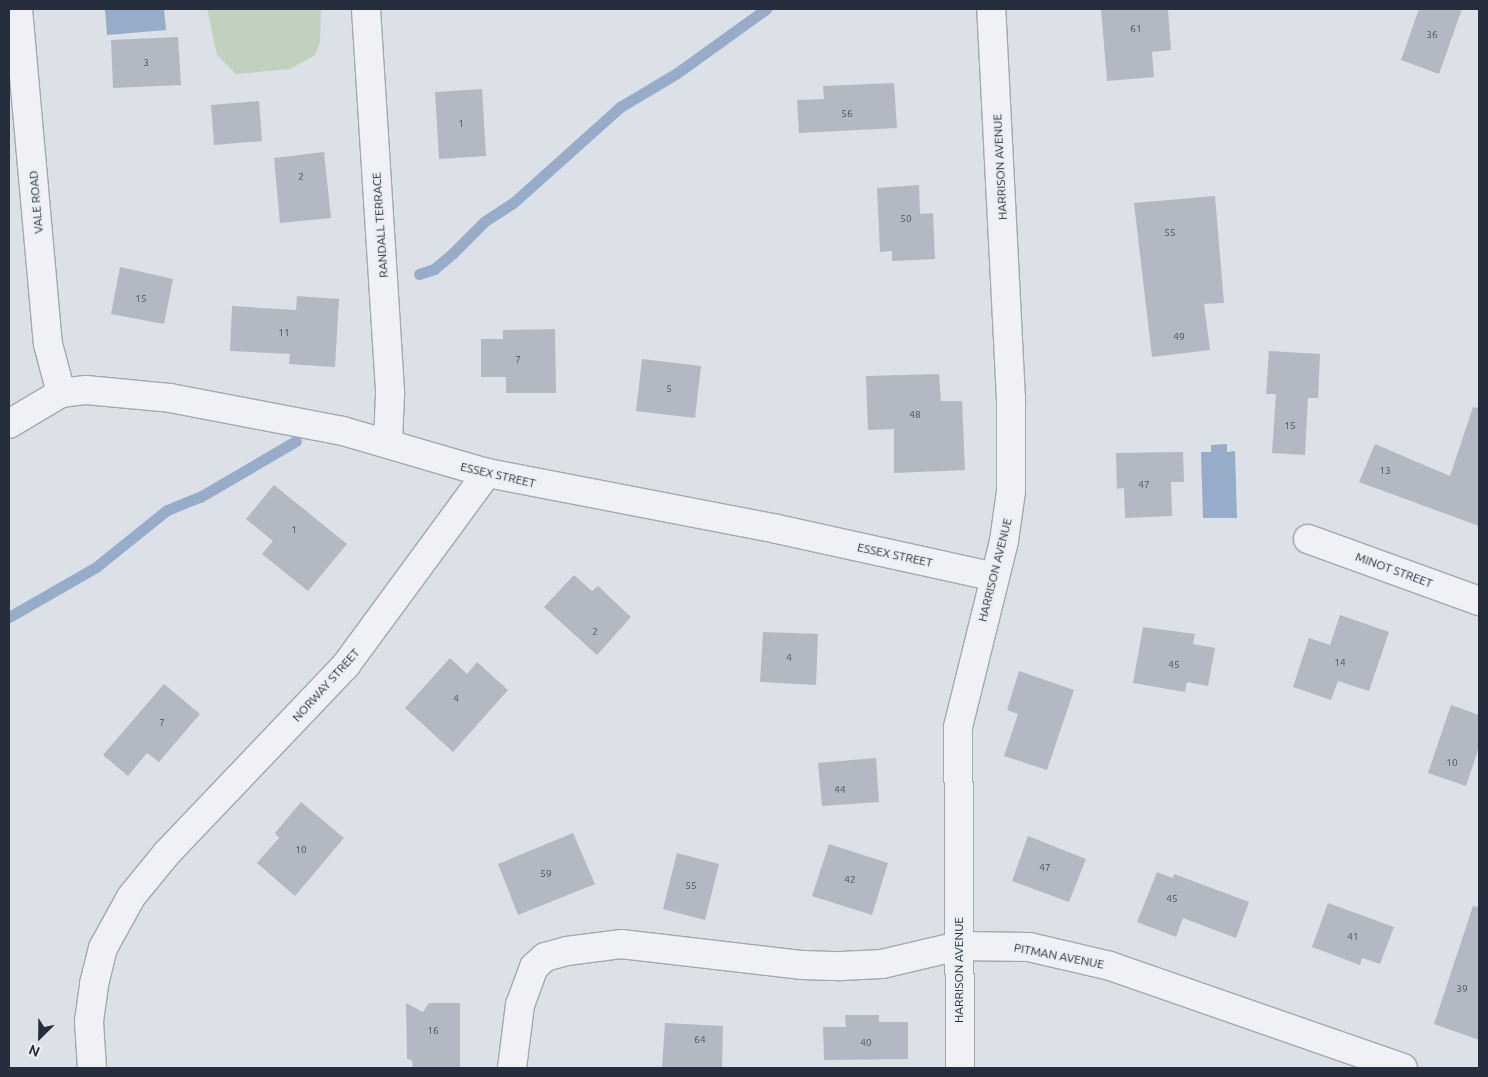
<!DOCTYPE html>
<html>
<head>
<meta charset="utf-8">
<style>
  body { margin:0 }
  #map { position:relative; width:1488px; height:1077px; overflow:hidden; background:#dce0e7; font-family:Ubuntu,sans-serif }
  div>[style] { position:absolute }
  .green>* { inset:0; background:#c1d1bd }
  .water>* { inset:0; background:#96acc8 }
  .stream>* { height:11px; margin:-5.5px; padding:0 5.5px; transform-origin:5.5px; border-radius:5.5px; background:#96acc8 }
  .building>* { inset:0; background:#b3b9c3 }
  .roads { filter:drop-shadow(1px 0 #a2a7b1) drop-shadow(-1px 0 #a2a7b1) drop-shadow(0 1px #a2a7b1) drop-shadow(0 -1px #a2a7b1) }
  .street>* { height:28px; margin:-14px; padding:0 14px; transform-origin:14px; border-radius:14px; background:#eff1f5 }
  span { translate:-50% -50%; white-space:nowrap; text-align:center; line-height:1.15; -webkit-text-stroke:4px #ebeff4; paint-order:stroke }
  .number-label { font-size:10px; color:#49505e }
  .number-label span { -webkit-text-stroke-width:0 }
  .street-label { font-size:12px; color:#262d3d }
  .frame { position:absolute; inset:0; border:10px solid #262d3d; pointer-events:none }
  .north { position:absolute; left:15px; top:1012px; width:50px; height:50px; -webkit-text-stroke:4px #ebeff4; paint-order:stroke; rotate:203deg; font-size:14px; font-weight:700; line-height:20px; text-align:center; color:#262d3d }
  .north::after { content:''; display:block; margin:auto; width:18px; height:22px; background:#262d3d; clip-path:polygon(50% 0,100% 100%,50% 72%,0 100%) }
</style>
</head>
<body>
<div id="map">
  <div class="green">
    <div style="clip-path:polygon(207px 9px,321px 9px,320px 42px,315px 55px,290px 69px,236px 74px,217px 55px)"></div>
  </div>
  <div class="water">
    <div style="clip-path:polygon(105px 9px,164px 9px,166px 30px,107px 35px)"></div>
    <div style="clip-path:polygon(1227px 444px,1227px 452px,1235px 451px,1237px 518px,1203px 518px,1201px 452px,1211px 452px,1211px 445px)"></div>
  </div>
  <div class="stream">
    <div style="left:419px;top:274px;width:16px;rotate:-18deg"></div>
    <div style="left:434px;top:269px;width:25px;rotate:-40deg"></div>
    <div style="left:453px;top:253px;width:45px;rotate:-45deg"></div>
    <div style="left:485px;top:221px;width:33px;rotate:-33deg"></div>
    <div style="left:513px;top:203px;width:144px;rotate:-41.9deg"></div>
    <div style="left:620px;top:107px;width:66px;rotate:-30.8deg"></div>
    <div style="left:677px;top:73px;width:110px;rotate:-35.7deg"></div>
    <div style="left:9px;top:617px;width:100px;rotate:-29.9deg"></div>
    <div style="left:96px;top:567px;width:91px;rotate:-38.8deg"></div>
    <div style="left:167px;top:510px;width:35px;rotate:-22deg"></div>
    <div style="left:200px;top:497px;width:111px;rotate:-30.3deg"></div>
  </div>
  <div class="building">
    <div style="clip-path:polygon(1101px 9px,1168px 9px,1171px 50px,1152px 52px,1154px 77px,1107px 81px)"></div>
    <div style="clip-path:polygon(1419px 9px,1462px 9px,1439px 74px,1401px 60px)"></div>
    <div style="clip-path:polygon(178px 37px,181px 85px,113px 88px,111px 40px)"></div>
    <div style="clip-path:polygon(894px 83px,897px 128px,799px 133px,797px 100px,824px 99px,823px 86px)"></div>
    <div style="clip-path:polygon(482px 89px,486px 156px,439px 159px,435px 92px)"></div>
    <div style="clip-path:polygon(259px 101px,262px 141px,214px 145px,211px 105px)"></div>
    <div style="clip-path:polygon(324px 152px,331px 218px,280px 223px,274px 158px)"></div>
    <div style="clip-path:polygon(919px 185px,920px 214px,933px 213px,935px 259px,892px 261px,892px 251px,880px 252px,877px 188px)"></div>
    <div style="clip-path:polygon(1215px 196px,1224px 303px,1204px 304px,1210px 350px,1152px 357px,1134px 203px)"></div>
    <div style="clip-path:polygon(120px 267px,173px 279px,164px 324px,111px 314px)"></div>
    <div style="clip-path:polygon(297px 296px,339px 299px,335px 367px,289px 364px,290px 354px,230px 351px,232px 306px,296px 310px)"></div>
    <div style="clip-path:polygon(555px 329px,556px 393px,506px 393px,506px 377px,481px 377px,481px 339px,503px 339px,503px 330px)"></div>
    <div style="clip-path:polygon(1269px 351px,1320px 354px,1318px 398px,1308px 398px,1305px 455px,1272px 453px,1276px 394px,1266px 394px)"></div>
    <div style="clip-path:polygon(642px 359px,701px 366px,695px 418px,636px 411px)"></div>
    <div style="clip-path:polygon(939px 374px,941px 401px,962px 401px,965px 470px,894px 473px,894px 429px,868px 430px,866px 376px)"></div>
    <div style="clip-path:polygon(1473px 407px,1479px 408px,1479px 526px,1359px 482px,1375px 444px,1450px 476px)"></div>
    <div style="clip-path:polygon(1183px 452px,1184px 482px,1171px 482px,1172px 516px,1125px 518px,1124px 488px,1117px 489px,1116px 453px)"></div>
    <div style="clip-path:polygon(274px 485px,347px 544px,308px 591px,262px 554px,273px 541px,246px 519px)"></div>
    <div style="clip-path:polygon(574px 575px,592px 591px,598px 586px,631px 617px,597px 655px,544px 607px)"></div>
    <div style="clip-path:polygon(1340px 615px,1389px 632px,1369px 691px,1338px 681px,1331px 700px,1293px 687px,1309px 638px,1330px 645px)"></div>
    <div style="clip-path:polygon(1143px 627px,1195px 634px,1193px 644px,1215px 648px,1208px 686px,1187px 682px,1185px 692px,1133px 683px)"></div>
    <div style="clip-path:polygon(763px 632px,818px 634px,816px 685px,760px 682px)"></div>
    <div style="clip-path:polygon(450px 658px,467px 674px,477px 662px,508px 690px,453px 752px,405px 708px)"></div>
    <div style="clip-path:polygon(1019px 671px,1074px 690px,1047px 770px,1004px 756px,1018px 714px,1007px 710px)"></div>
    <div style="clip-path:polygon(164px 684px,200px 714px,159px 762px,147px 753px,128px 776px,103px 755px)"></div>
    <div style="clip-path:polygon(1451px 705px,1479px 715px,1479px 747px,1466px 786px,1428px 773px)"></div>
    <div style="clip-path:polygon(876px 758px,879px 802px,822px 806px,818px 763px)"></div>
    <div style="clip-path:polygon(301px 802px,344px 838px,295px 896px,257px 863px,279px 838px,275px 833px)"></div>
    <div style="clip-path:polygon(573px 833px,595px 884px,518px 915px,498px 864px)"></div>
    <div style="clip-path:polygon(1028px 836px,1086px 859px,1069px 902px,1012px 881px)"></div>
    <div style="clip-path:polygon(829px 844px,888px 863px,872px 915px,812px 896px)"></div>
    <div style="clip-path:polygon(677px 853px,719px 864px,705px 920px,663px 909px)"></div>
    <div style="clip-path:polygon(1157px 872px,1173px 878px,1174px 874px,1249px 902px,1236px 938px,1183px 918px,1176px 937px,1137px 922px)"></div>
    <div style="clip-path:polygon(1328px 903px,1394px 927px,1380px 964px,1362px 958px,1360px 965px,1312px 947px)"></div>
    <div style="clip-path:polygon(1473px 906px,1479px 907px,1479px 1040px,1434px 1024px)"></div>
    <div style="clip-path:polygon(406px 1003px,423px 1012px,429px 1003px,460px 1003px,460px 1068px,413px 1068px,412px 1060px,407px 1059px)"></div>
    <div style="clip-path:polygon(845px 1015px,879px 1015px,879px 1022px,908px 1022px,908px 1059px,824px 1060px,823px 1027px,846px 1027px)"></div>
    <div style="clip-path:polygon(665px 1023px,723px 1026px,722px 1068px,662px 1068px)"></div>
  </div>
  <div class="roads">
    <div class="street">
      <div style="left:18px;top:9px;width:336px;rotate:84.9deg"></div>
      <div style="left:48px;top:344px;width:51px;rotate:75.1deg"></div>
      <div style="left:366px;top:9px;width:386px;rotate:86.4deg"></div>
      <div style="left:390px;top:394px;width:48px;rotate:92.4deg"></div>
      <div style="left:9px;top:424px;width:61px;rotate:-30.8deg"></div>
      <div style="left:61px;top:393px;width:25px;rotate:-7deg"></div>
      <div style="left:86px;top:390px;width:84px;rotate:5.4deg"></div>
      <div style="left:170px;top:398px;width:176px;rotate:10.8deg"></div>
      <div style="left:343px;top:431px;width:150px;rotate:16.3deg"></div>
      <div style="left:487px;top:473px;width:295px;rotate:10.9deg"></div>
      <div style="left:777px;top:529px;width:223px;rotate:12.4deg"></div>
      <div style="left:1308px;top:539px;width:182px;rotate:19.9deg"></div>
      <div style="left:92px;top:1068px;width:47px;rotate:-93.7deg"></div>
      <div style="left:89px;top:1021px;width:37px;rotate:-82deg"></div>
      <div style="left:94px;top:984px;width:37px;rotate:-76deg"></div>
      <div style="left:103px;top:948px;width:58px;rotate:-61.2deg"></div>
      <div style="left:131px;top:897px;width:57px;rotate:-50.7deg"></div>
      <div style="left:167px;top:853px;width:260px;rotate:-46.4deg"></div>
      <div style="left:346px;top:665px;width:238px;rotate:-53.7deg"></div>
      <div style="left:512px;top:1068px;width:64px;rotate:-82.8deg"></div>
      <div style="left:520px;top:1005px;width:40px;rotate:-69.8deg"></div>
      <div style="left:534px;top:967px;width:15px;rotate:-42deg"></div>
      <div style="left:545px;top:957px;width:23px;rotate:-15deg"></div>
      <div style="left:567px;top:951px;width:54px;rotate:-7.4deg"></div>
      <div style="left:621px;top:944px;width:183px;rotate:6.6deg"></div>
      <div style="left:803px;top:965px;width:38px;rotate:2deg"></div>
      <div style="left:841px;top:966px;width:41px;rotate:-2.8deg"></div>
      <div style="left:882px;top:964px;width:79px;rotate:-13.2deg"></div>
      <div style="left:959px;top:946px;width:70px;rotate:0.8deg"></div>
      <div style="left:1029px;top:947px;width:83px;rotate:13.2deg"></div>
      <div style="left:1110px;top:966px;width:310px;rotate:19.2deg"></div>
      <div style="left:960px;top:1068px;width:341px;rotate:-90.3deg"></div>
      <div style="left:958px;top:727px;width:192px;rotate:-76.1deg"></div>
      <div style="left:1004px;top:541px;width:50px;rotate:-82deg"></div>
      <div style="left:1011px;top:491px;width:92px;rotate:-90deg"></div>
      <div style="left:1011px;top:399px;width:391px;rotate:-92.9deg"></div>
    </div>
  </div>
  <div class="number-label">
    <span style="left:1136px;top:29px">61</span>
    <span style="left:1432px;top:35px">36</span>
    <span style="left:146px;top:63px">3</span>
    <span style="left:847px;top:114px">56</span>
    <span style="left:461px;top:124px">1</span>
    <span style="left:301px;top:177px">2</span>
    <span style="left:906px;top:219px">50</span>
    <span style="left:1170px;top:233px">55</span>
    <span style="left:141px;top:299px">15</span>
    <span style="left:284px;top:333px">11</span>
    <span style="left:1179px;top:337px">49</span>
    <span style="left:518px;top:360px">7</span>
    <span style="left:669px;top:389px">5</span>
    <span style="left:915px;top:415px">48</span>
    <span style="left:1290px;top:426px">15</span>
    <span style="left:1385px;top:471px">13</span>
    <span style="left:1144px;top:485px">47</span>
    <span style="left:294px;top:530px">1</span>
    <span style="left:595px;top:632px">2</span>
    <span style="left:789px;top:658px">4</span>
    <span style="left:1340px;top:663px">14</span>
    <span style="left:1174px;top:665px">45</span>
    <span style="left:456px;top:699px">4</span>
    <span style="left:162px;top:723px">7</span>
    <span style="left:1452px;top:763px">10</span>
    <span style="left:840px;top:790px">44</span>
    <span style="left:301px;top:850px">10</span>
    <span style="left:1045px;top:868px">47</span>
    <span style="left:546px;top:874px">59</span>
    <span style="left:850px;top:880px">42</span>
    <span style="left:691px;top:886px">55</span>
    <span style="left:1172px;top:899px">45</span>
    <span style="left:1353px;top:937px">41</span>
    <span style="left:1462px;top:989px">39</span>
    <span style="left:433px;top:1031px">16</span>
    <span style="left:700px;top:1040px">64</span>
    <span style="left:866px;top:1043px">40</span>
  </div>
  <div class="street-label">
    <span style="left:1000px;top:167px;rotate:-93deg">HARRISON AVENUE</span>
    <span style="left:36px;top:202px;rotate:-95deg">VALE ROAD</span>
    <span style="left:380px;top:225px;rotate:-94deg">RANDALL TERRACE</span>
    <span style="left:498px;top:475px;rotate:13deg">ESSEX STREET</span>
    <span style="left:895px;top:555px;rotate:12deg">ESSEX STREET</span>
    <span style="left:995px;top:570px;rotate:-76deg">HARRISON AVENUE</span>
    <span style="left:1394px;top:570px;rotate:20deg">MINOT STREET</span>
    <span style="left:326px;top:685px;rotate:-48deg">NORWAY STREET</span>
    <span style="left:1059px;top:956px;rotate:11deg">PITMAN AVENUE</span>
    <span style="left:959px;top:970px;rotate:-90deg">HARRISON AVENUE</span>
  </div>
  <div class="frame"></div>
  <div class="north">N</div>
</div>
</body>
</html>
